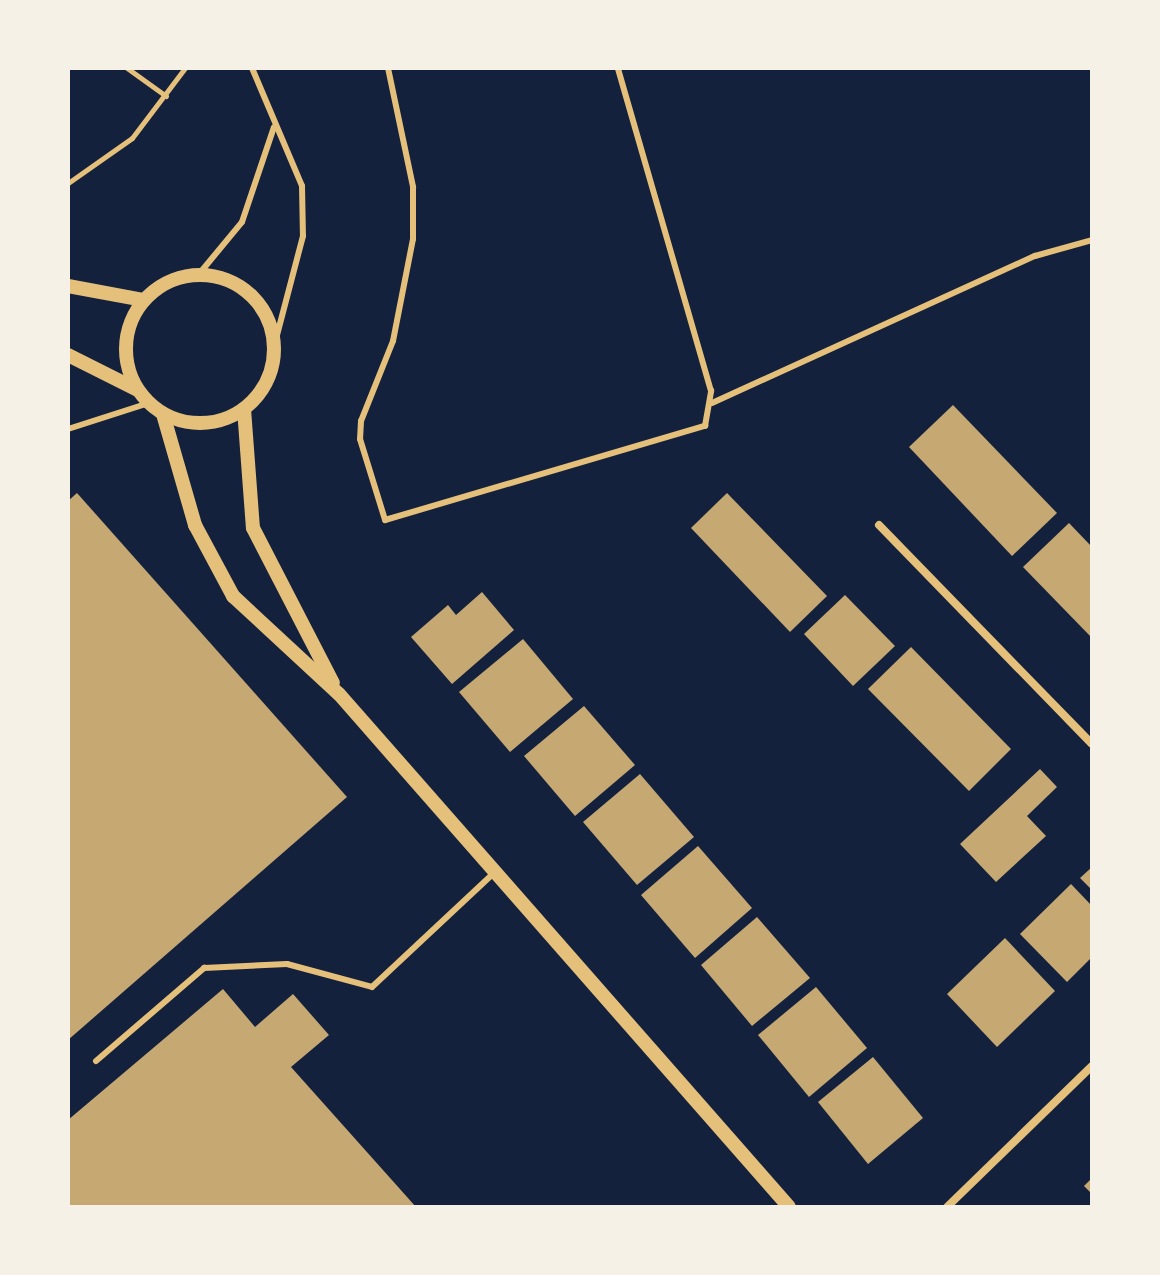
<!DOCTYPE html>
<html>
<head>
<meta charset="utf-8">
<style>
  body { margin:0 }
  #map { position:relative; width:1160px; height:1275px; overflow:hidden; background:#14213d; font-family:Roboto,sans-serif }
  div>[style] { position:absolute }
  .building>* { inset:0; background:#c6a872 }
  .path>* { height:5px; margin:-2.5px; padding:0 2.5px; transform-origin:2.5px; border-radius:2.5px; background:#e5c07b }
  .service>* { height:6px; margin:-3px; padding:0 3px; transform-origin:3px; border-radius:3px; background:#e5c07b }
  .minor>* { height:8px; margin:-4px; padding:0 4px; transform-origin:4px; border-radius:4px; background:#e5c07b }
  .tertiary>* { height:14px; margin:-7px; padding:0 7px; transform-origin:7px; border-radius:7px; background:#e5c07b }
  .tertiary>.ring { margin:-7px; padding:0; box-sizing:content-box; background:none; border:14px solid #e5c07b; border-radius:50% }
  span { translate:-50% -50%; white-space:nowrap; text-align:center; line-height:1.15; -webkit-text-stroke:8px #f6f1e7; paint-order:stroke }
  .frame { position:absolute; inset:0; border:70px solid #f6f1e7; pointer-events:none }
</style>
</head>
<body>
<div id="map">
  <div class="building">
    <div style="clip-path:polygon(953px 405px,1057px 513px,1012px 556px,909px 447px)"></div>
    <div style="clip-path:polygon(77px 493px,347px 797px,68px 1040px,68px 501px)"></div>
    <div style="clip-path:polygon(727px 493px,827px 596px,790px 632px,691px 528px)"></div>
    <div style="clip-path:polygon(1069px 523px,1092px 547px,1092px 638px,1023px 567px)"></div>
    <div style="clip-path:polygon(482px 592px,514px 630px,452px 684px,411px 637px,448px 605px,456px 615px)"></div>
    <div style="clip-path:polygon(845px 595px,895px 646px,853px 686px,804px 634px)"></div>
    <div style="clip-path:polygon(523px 639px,573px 699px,510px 752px,459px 692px)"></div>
    <div style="clip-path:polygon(911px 647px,1011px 749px,969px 791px,868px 689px)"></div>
    <div style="clip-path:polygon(584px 706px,635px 765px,575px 816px,524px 756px)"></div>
    <div style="clip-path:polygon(1040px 769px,1057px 787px,1027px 816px,1046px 836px,996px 882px,960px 844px)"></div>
    <div style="clip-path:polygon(640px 774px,694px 837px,637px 885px,583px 822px)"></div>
    <div style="clip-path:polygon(698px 846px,752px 908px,695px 958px,641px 895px)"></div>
    <div style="clip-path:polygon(1092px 867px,1092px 890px,1080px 878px)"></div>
    <div style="clip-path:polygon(1071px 884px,1092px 906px,1092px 957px,1067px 982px,1020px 934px)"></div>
    <div style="clip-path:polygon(757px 917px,810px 978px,752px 1026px,701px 965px)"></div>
    <div style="clip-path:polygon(1005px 938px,1055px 991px,997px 1047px,947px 994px)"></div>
    <div style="clip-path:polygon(816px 987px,867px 1048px,809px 1097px,758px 1035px)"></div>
    <div style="clip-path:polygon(223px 989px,255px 1027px,293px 994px,329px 1035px,291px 1067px,416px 1207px,68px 1207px,68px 1120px)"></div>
    <div style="clip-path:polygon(873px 1057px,923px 1118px,868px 1164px,818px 1102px)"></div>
    <div style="clip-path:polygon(1092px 1178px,1092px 1194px,1084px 1186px)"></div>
  </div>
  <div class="path">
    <div style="left:127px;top:68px;width:48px;rotate:35.7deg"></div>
    <div style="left:68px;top:183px;width:78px;rotate:-35.1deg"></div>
    <div style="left:132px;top:138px;width:88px;rotate:-52.9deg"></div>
  </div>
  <div class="service">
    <div style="left:252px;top:68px;width:128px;rotate:67deg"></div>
    <div style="left:302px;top:186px;width:50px;rotate:88.9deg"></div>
    <div style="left:303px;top:236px;width:111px;rotate:104.7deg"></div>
    <div style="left:388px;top:68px;width:122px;rotate:78.1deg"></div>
    <div style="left:413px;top:187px;width:52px;rotate:90deg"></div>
    <div style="left:413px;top:239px;width:104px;rotate:101.1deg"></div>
    <div style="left:393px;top:341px;width:86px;rotate:111.8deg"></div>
    <div style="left:361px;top:421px;width:18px;rotate:93deg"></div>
    <div style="left:360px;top:439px;width:85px;rotate:72.8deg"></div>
    <div style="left:385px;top:520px;width:334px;rotate:-16.4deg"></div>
    <div style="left:705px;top:426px;width:36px;rotate:-80deg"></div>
    <div style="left:711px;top:391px;width:336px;rotate:-106.1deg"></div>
    <div style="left:199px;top:274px;width:67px;rotate:-50.4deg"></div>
    <div style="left:242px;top:222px;width:100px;rotate:-71.4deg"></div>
    <div style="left:712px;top:403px;width:355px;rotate:-24.5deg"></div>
    <div style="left:1035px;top:256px;width:59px;rotate:-15.7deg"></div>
    <div style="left:68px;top:429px;width:85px;rotate:-17.8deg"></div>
    <div style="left:96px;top:1061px;width:143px;rotate:-40.7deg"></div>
    <div style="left:204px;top:968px;width:83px;rotate:-2.8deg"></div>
    <div style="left:287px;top:964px;width:88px;rotate:15.1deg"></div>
    <div style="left:372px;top:987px;width:168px;rotate:-43.1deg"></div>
  </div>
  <div class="minor">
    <div style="left:879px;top:525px;width:305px;rotate:45.8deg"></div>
    <div style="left:947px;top:1207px;width:202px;rotate:-44.2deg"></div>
  </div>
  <div class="tertiary">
    <div class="ring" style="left:126px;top:275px;width:134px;height:134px"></div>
    <div style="left:68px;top:286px;width:76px;rotate:10.6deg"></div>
    <div style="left:68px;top:355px;width:78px;rotate:26.6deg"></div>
    <div style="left:244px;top:409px;width:119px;rotate:85.7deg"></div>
    <div style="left:253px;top:528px;width:174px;rotate:62.7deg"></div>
    <div style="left:163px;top:414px;width:116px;rotate:73.9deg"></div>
    <div style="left:195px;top:525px;width:81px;rotate:61.8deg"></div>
    <div style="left:233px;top:596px;width:144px;rotate:42.8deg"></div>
    <div style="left:339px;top:694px;width:682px;rotate:48.74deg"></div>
  </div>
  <div class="frame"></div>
</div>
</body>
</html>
